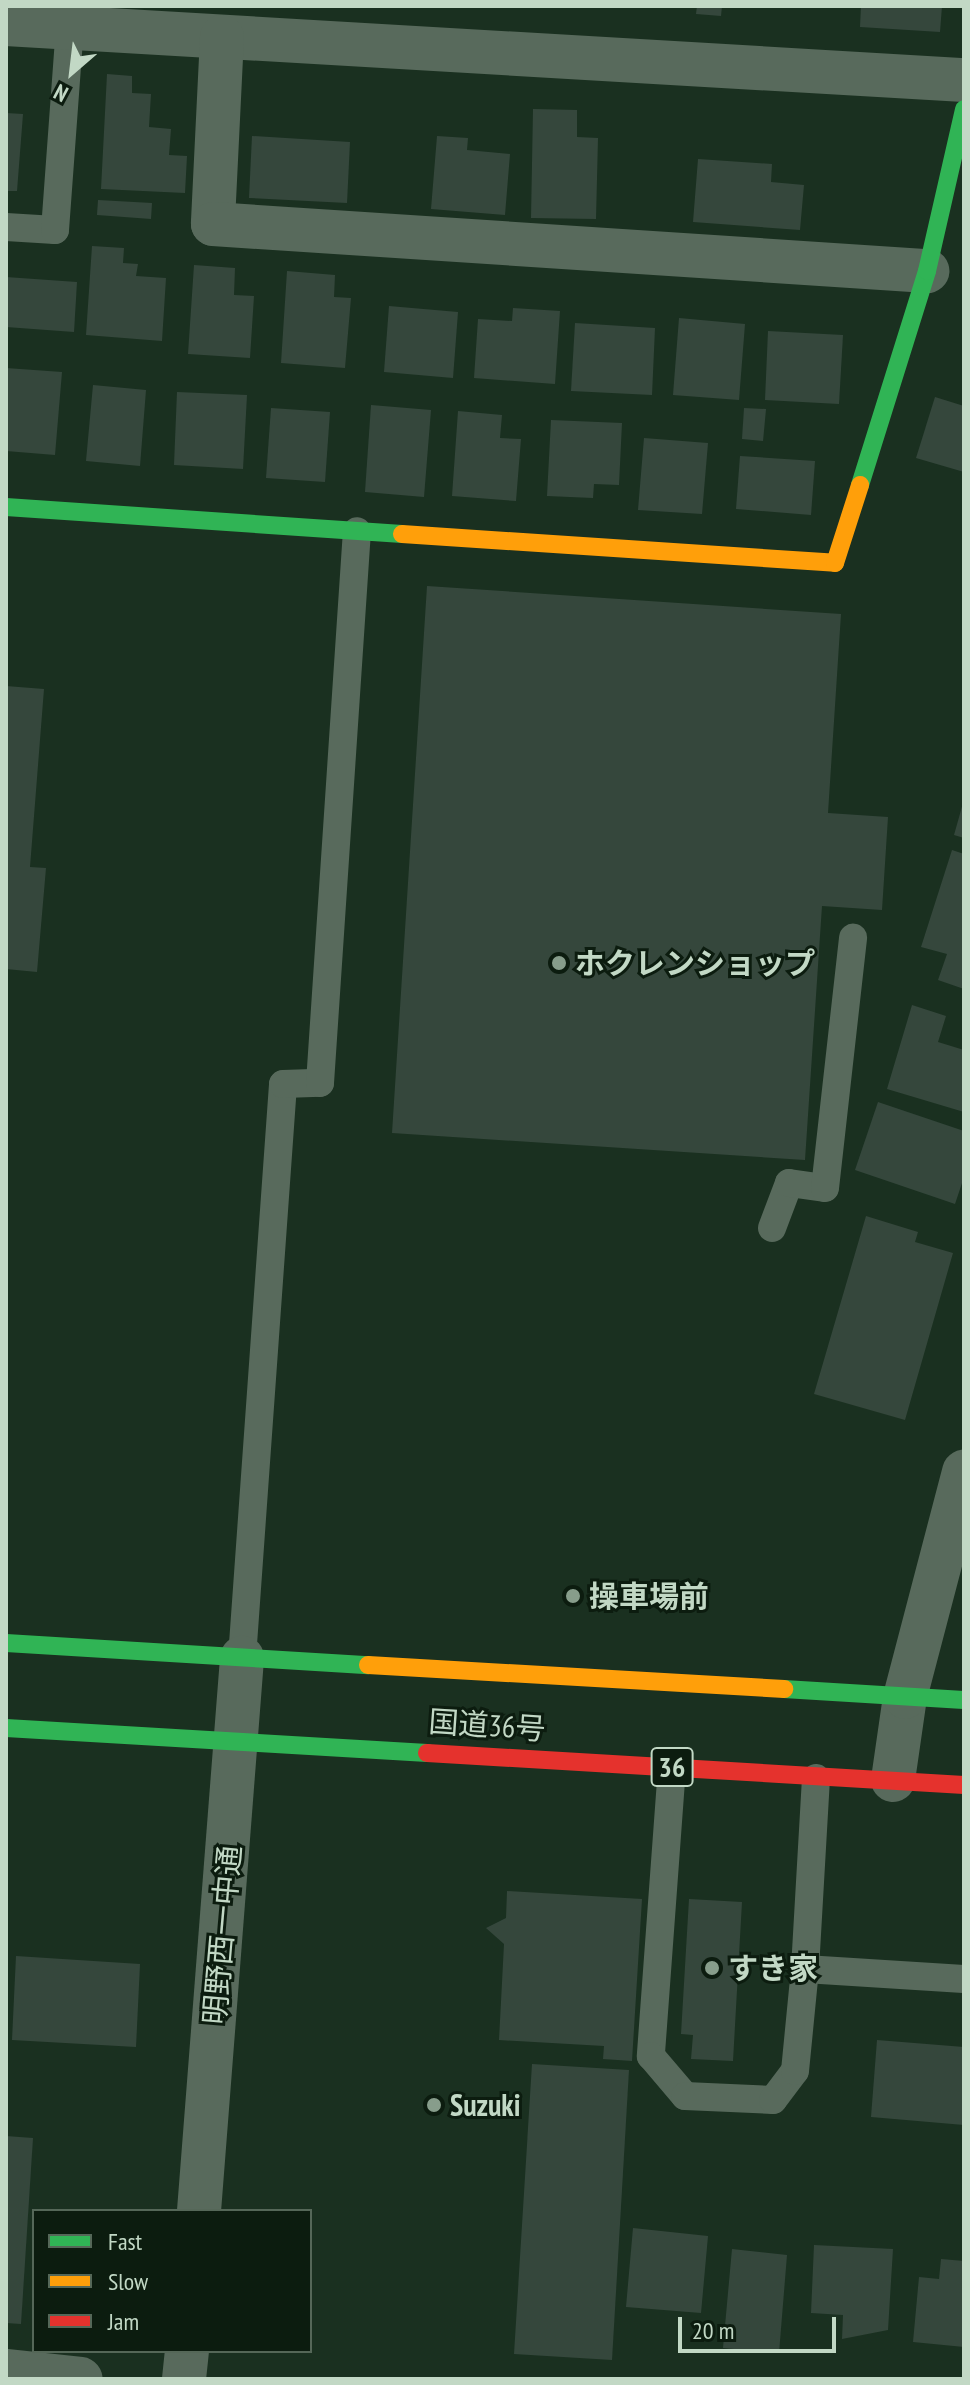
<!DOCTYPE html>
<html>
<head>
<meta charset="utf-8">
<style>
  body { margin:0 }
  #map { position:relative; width:970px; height:2385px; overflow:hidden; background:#1a3020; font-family:"PT Sans Narrow","Noto Sans JP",sans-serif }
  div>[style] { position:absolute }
  .building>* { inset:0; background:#35473c }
  .lane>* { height:28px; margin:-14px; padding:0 14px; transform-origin:14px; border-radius:14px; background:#586a5c }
  .street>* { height:44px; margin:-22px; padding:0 22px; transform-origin:22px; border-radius:22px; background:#586a5c }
  .fast>* { height:18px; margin:-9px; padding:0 9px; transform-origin:9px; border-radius:9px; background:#30b455 }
  .slow>* { height:18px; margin:-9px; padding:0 9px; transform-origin:9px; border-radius:9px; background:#ff9f0a }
  .jam>* { height:18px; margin:-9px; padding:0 9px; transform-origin:9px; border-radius:9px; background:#e5322d }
  .dots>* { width:22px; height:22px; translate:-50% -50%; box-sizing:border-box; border:4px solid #0c1c0f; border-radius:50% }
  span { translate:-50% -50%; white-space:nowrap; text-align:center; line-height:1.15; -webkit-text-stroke:6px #0c1c0f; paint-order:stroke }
  .shield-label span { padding:2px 6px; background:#0c1c0f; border:2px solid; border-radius:6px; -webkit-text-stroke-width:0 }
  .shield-label { font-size:28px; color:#c2d8c5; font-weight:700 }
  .poi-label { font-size:30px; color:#c2d8c5; font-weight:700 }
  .left { translate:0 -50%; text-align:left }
  .street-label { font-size:30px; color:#c2d8c5 }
  .frame { position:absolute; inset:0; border:8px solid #c2d8c5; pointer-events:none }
  .legend { position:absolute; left:32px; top:2209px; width:280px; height:144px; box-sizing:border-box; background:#0c1c0f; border:2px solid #556758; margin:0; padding:10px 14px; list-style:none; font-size:24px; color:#c2d8c5 }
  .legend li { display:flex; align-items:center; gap:16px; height:40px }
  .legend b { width:40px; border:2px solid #556758 }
  .north { position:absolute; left:32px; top:32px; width:80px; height:80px; -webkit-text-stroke:6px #0c1c0f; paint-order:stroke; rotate:208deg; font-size:22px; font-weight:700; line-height:32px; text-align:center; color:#c2d8c5 }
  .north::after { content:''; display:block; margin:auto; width:28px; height:36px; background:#c2d8c5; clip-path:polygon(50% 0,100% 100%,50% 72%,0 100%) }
  .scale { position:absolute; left:678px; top:2317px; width:158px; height:36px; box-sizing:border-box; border:4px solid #c2d8c5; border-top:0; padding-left:10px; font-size:24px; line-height:28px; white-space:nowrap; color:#c2d8c5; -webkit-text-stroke:6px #0c1c0f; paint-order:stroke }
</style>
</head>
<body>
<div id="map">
  <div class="building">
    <div style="clip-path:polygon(697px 6px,722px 6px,721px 16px,696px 14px)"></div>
    <div style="clip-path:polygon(861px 6px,942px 6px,940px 32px,860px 27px)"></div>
    <div style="clip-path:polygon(107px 74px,132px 76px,132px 93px,151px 94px,149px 127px,171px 129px,169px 155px,187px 156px,185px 193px,101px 189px)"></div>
    <div style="clip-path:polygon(533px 109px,577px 110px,577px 137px,598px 138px,596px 219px,531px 218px)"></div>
    <div style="clip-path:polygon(6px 113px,23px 114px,17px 191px,6px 191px)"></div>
    <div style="clip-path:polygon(252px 136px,350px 142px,347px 203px,249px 198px)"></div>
    <div style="clip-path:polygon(437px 136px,468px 138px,467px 150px,510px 154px,505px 215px,431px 209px)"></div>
    <div style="clip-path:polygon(698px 159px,772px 164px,771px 182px,804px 185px,800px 230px,693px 222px)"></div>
    <div style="clip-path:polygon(98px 200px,152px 203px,151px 219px,97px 215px)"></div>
    <div style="clip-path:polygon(92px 246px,124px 248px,123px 263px,138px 264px,136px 276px,166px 278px,162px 341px,86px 335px)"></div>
    <div style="clip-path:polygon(194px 265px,235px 268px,234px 295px,254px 296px,250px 358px,188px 354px)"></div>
    <div style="clip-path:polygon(287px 271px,335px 275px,334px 297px,351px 298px,345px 368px,281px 363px)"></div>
    <div style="clip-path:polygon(6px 277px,77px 282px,74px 332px,6px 327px)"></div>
    <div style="clip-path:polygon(389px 306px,458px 312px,453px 378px,384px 372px)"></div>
    <div style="clip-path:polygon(513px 308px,560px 311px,555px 384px,474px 378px,478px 319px,512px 321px)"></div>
    <div style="clip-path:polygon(679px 318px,745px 324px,739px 400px,673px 395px)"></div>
    <div style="clip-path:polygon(575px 323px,655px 328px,652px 395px,571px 391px)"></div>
    <div style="clip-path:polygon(768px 331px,843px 335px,839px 404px,765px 400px)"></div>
    <div style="clip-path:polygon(6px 368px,62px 372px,55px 455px,6px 451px)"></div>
    <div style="clip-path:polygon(93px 385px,146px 390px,140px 466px,86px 461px)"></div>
    <div style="clip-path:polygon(177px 392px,247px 395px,243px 469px,174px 465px)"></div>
    <div style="clip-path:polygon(935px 397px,964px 406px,964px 472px,916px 458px)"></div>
    <div style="clip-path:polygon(371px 405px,431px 410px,424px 497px,365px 492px)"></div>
    <div style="clip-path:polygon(271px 408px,330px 412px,325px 482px,266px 478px)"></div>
    <div style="clip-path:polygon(744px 408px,766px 409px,763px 441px,742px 439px)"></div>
    <div style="clip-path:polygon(458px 411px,502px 415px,500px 438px,521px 439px,516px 501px,452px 496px)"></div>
    <div style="clip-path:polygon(551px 420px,622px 423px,619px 485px,594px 484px,593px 498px,547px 496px)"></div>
    <div style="clip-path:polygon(644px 438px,708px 443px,702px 514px,638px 510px)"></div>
    <div style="clip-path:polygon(740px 456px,815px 461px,811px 515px,736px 509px)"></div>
    <div style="clip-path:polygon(427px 586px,841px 614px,828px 813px,888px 817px,882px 910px,822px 906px,805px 1160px,392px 1133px)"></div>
    <div style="clip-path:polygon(6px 686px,44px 689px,30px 867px,46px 868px,37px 972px,6px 969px)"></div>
    <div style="clip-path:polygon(963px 803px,964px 803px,964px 838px,954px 835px)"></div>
    <div style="clip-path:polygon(952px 850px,964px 854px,964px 989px,938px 980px,947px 954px,921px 947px)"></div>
    <div style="clip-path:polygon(912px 1005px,946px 1016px,938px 1042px,964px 1050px,964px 1112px,887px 1089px)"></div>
    <div style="clip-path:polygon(878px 1102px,964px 1131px,964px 1177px,955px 1204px,855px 1170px)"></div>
    <div style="clip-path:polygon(866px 1216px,918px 1232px,915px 1242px,953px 1253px,905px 1420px,814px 1394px)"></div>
    <div style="clip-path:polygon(507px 1891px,642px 1899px,632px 2061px,603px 2059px,604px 2046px,499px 2040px,504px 1944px,486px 1928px,506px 1918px)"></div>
    <div style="clip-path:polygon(689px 1899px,742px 1902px,733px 2061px,691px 2059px,693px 2035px,681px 2034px)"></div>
    <div style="clip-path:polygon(16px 1956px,140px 1964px,136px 2047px,12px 2040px)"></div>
    <div style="clip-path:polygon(877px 2040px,964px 2047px,964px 2125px,871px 2117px)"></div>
    <div style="clip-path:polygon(532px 2064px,629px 2070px,612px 2360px,514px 2354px)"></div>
    <div style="clip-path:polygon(6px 2136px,33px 2138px,21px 2324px,6px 2323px)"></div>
    <div style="clip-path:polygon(633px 2228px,708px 2236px,701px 2313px,626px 2307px)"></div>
    <div style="clip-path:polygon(814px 2245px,893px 2249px,888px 2330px,842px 2339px,843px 2315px,811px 2313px)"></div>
    <div style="clip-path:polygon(732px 2249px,787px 2255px,779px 2353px,723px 2348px)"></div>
    <div style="clip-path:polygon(941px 2259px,964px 2261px,964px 2347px,913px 2342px,919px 2277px,939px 2279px)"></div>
  </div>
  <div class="lane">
    <div style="left:6px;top:227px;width:49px;rotate:3.5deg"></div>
    <div style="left:55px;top:230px;width:204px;rotate:-85.8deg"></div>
    <div style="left:772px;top:1228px;width:48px;rotate:-69.3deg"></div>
    <div style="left:789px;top:1183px;width:36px;rotate:8deg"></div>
    <div style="left:825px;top:1188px;width:252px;rotate:-83.6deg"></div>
    <div style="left:242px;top:1658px;width:575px;rotate:-85.91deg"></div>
    <div style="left:283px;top:1084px;width:37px;rotate:-2deg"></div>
    <div style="left:320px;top:1083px;width:553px;rotate:-86.17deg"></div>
    <div style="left:672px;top:1767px;width:290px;rotate:94.2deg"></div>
    <div style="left:651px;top:2056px;width:52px;rotate:49.6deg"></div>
    <div style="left:685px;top:2096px;width:88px;rotate:2.6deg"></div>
    <div style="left:773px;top:2100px;width:36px;rotate:-53deg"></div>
    <div style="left:795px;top:2071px;width:102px;rotate:-84.4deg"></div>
    <div style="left:816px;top:1778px;width:191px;rotate:93.3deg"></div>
    <div style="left:805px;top:1969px;width:159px;rotate:3.6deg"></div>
  </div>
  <div class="street">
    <div style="left:6px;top:24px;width:960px;rotate:3.35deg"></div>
    <div style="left:222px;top:37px;width:187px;rotate:92.8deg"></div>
    <div style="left:213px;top:224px;width:716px;rotate:3.77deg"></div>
    <div style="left:893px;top:1780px;width:84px;rotate:-81.8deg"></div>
    <div style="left:905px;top:1697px;width:233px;rotate:-75.3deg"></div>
    <div style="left:199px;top:2211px;width:555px;rotate:-85.55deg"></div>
    <div style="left:6px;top:2371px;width:75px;rotate:6.1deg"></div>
    <div style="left:184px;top:2379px;width:28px;rotate:-84deg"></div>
  </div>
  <div class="fast">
    <div style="left:860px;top:485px;width:224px;rotate:-72.6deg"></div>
    <div style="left:927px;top:271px;width:166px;rotate:-77.1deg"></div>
    <div style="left:6px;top:507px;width:397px;rotate:3.9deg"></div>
    <div style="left:6px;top:1643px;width:363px;rotate:3.5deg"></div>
    <div style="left:784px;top:1689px;width:180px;rotate:3.5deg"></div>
    <div style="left:6px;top:1728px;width:422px;rotate:3.4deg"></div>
  </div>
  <div class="slow">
    <div style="left:402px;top:534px;width:434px;rotate:3.8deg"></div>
    <div style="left:835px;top:563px;width:82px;rotate:-72.2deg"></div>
    <div style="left:368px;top:1665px;width:417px;rotate:3.3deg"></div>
  </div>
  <div class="jam">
    <div style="left:427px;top:1753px;width:538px;rotate:3.41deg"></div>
  </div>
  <div class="dots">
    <div style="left:559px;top:963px;background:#879d8b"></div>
    <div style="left:573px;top:1596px;background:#879d8b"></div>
    <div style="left:712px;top:1968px;background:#879d8b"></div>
    <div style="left:434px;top:2105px;background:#879d8b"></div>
  </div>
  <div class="shield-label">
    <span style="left:672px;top:1767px">36</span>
  </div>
  <div class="poi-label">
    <span class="left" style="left:575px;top:963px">ホクレンショップ</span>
    <span class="left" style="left:589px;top:1596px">操車場前</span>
    <span class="left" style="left:728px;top:1968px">すき家</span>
    <span class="left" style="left:450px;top:2105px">Suzuki</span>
  </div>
  <div class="street-label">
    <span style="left:487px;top:1725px;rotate:4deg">国道36号</span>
    <span style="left:222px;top:1935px;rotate:-85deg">明野西一中通</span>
  </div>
  <div class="frame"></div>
  <ul class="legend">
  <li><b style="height:10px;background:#30b455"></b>Fast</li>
  <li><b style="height:10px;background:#ff9f0a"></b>Slow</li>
  <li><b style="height:10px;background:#e5322d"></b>Jam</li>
  </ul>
  <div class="north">N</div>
  <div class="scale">20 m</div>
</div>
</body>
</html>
